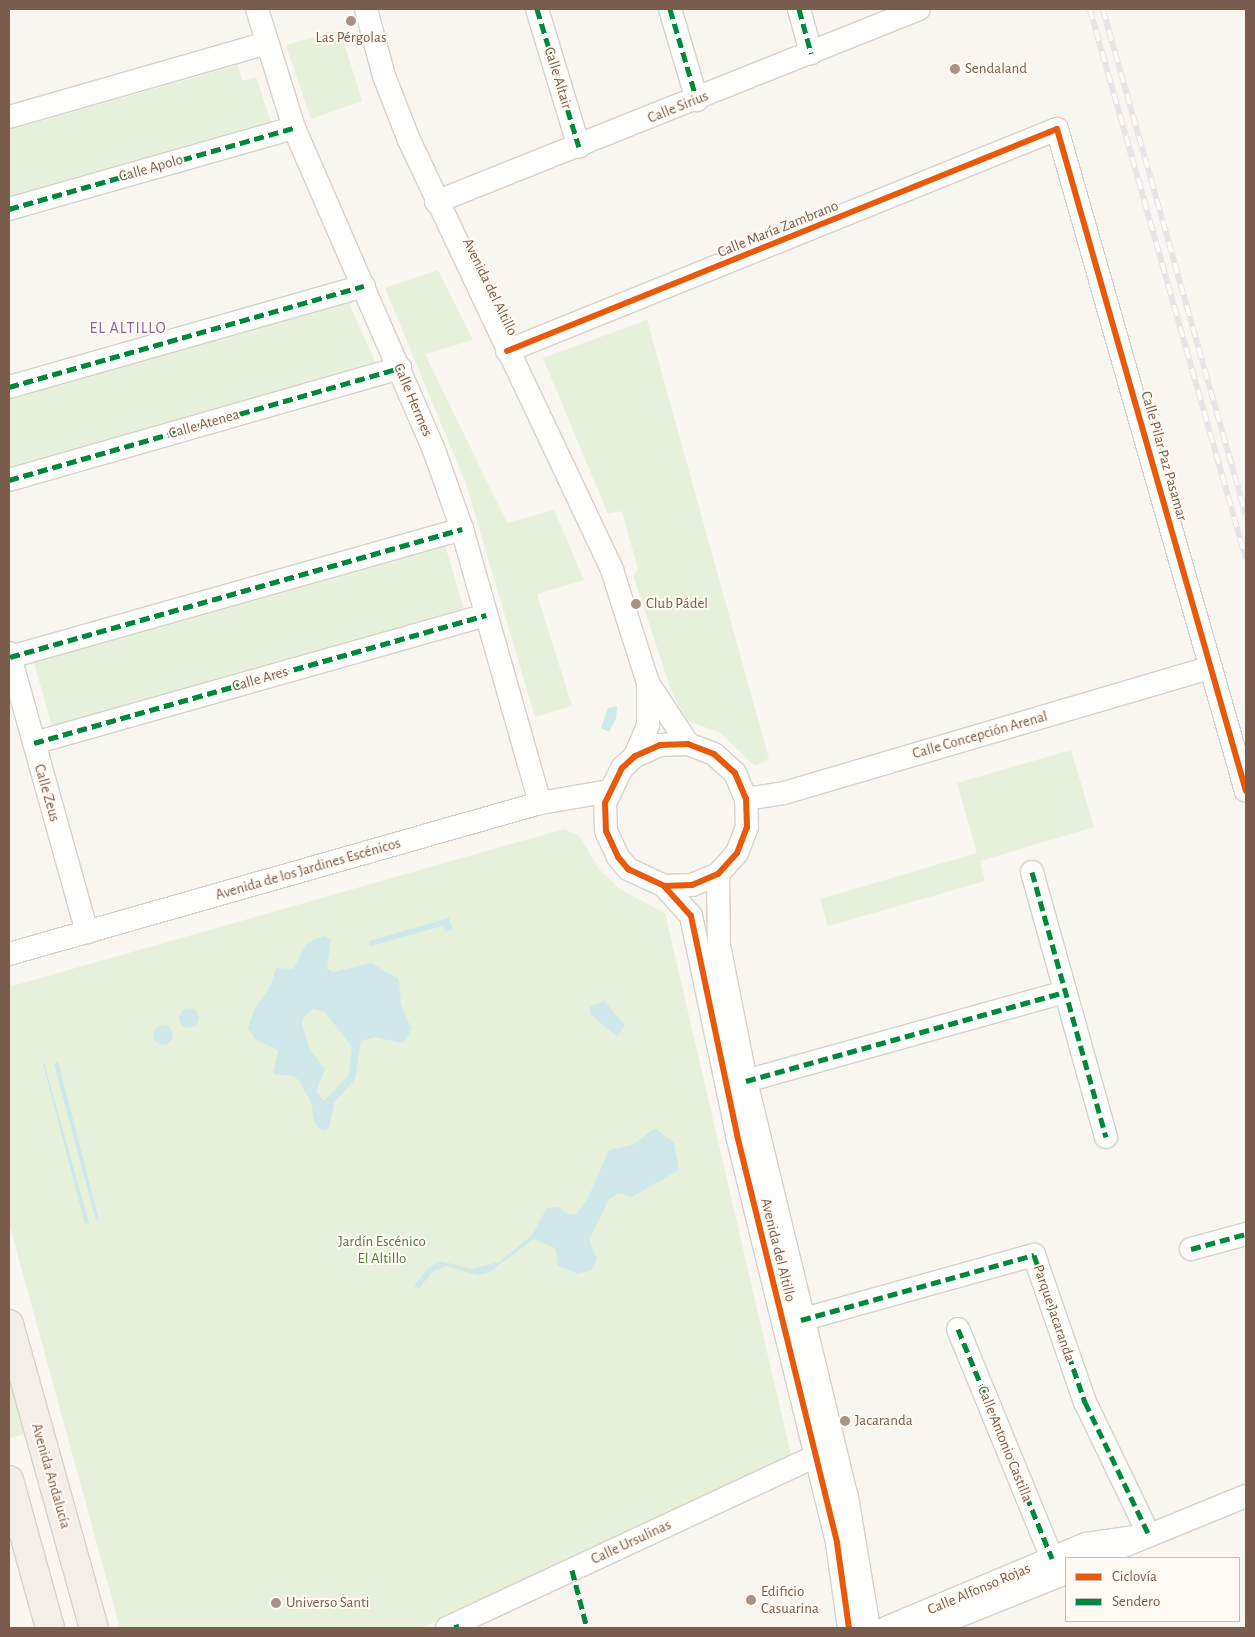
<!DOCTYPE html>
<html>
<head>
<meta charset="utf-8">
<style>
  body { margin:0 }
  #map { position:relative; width:1255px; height:1637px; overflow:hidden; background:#f9f5f0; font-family:"Alegreya Sans",sans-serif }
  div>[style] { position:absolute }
  .green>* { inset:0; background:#e7f0db }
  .water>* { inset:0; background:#d0e8ea }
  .round { border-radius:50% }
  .roads { filter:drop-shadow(1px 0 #d7d1cb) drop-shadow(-1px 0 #d7d1cb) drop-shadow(0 1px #d7d1cb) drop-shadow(0 -1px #d7d1cb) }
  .minor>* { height:22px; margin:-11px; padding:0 11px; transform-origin:11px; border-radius:11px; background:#fefefd }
  .major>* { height:28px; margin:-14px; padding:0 14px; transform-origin:14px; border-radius:14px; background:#f3eee8 }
  .rail>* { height:5.5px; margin-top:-2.75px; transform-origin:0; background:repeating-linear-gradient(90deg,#fffaf3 0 11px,#e6e3e7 0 22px); box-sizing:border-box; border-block:1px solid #e6e3e7 }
  .quiet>* { height:5px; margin-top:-2.5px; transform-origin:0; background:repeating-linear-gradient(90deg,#00873e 0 10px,transparent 0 15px) }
  .cycleway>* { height:6px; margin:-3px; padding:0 3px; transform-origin:3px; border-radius:3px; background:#e8590c }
  .dots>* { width:14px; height:14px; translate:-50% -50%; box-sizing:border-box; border:2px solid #fffaf3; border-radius:50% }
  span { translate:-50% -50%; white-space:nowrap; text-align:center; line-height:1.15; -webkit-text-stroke:4px #fffaf3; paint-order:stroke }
  .poi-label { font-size:15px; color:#7a5c4d }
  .left { translate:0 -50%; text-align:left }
  .street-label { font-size:15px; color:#7a5c4d }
  .park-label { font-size:15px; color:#537a41 }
  .neighbourhood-label { font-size:16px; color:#846695; letter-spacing:1px }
  .frame { position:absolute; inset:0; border:10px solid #7a5c4d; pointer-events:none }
  .legend { position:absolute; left:1065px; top:1557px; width:175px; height:65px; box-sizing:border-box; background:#fffaf3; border:1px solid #cabbb1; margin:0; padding:6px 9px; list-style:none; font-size:15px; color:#7a5c4d }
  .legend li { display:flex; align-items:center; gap:10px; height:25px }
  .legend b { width:25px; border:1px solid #cabbb1 }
</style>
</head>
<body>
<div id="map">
  <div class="green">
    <div style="clip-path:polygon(340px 30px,362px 101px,311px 119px,286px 45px)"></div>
    <div style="clip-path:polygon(238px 65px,242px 81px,256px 77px,272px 126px,9px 201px,9px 130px)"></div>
    <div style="clip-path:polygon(438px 270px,473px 340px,425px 354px,507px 523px,554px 510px,584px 580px,537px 594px,572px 706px,535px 717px,466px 484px,385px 288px)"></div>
    <div style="clip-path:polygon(347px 299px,377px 366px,9px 471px,9px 395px)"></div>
    <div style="clip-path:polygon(647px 320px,769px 759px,755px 766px,721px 733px,688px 721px,672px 693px,633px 575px,638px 570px,622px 511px,608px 514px,543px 358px)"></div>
    <div style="clip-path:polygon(444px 542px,465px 613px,53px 730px,33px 659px)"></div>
    <div style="clip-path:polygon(1071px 750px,1094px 827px,980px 861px,985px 881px,828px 926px,820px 899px,977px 853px,957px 783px)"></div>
    <div style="clip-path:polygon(564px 829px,579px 836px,599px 869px,621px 890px,665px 913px,791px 1455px,421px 1628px,120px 1628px,9px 1223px,9px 987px)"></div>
    <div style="clip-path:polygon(9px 1374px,26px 1434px,10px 1438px,9px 1432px)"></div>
  </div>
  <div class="water">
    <div style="clip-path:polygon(617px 706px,616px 719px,609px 732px,601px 728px,608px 708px)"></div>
    <div style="clip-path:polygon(449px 918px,453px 930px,445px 932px,443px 926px,370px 946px,369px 941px)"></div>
    <div style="clip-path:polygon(evenodd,324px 936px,331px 940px,327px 969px,333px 972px,371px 963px,399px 979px,401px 1005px,411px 1028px,407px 1039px,401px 1043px,375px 1037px,361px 1041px,355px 1079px,334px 1103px,329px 1129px,322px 1131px,314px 1122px,311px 1102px,299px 1081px,294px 1076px,273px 1074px,278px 1050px,256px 1040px,248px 1029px,254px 1010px,271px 985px,276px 968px,293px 969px,307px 943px,324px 936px,313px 1009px,325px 1012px,352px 1047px,349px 1075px,324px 1101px,316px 1091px,325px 1069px,310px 1050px,302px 1025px,303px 1018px,313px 1009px)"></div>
    <div style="clip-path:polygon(604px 1001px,625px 1025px,617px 1037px,590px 1014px,590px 1007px)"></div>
    <div class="round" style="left:179px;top:1008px;width:20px;height:20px"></div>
    <div class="round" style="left:153px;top:1025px;width:20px;height:20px"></div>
    <div style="clip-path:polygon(58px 1061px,99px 1220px,96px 1221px,54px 1064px)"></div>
    <div style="clip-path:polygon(47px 1063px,45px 1066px,89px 1223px,85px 1224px,43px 1064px)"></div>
    <div style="clip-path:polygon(655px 1128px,674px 1143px,679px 1170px,632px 1197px,618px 1193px,609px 1199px,589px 1240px,597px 1259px,592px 1270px,578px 1274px,558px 1266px,556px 1249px,534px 1239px,488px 1273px,477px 1275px,446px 1266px,432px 1272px,419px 1289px,414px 1286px,427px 1269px,441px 1261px,471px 1269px,499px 1262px,531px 1236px,547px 1208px,558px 1207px,569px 1215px,576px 1214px,589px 1196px,609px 1150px,633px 1145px)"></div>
  </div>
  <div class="roads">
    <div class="minor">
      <div style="left:257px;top:9px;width:125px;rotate:72.7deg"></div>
      <div style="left:294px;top:128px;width:351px;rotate:66.5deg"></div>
      <div style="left:434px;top:450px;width:84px;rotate:70.5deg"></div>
      <div style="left:462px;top:529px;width:285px;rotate:74.1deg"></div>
      <div style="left:366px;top:9px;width:69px;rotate:75deg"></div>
      <div style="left:384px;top:76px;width:69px;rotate:68.7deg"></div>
      <div style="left:409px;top:140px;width:476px;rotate:64.7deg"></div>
      <div style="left:612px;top:570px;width:119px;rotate:72.3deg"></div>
      <div style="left:648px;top:683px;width:73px;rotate:56.7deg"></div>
      <div style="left:537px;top:9px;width:144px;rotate:73.1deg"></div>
      <div style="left:670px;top:9px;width:95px;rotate:73.5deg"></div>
      <div style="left:799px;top:9px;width:46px;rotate:74.7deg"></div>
      <div style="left:9px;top:117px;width:268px;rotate:-16deg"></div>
      <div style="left:436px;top:202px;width:520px;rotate:-21.78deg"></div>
      <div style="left:9px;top:209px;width:296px;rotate:-15.9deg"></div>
      <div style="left:507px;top:351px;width:593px;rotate:-21.98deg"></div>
      <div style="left:1057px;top:129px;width:688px;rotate:74.07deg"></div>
      <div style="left:9px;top:387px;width:369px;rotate:-15.9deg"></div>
      <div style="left:9px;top:480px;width:407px;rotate:-16deg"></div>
      <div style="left:9px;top:653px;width:290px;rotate:74.4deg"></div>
      <div style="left:10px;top:657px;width:470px;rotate:-15.8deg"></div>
      <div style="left:34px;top:743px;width:470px;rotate:-15.8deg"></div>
      <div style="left:635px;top:756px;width:34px;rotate:-67deg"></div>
      <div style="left:648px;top:725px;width:41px;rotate:-90deg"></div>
      <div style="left:746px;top:799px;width:38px;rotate:-9deg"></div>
      <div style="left:784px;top:793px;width:445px;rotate:-16.4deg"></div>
      <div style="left:1032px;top:872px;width:275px;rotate:74.4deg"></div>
      <div style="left:718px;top:874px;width:71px;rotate:89.2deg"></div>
      <div style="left:719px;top:945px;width:139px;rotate:78.8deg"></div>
      <div style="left:746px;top:1081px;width:428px;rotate:76.4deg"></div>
      <div style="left:847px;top:1497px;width:133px;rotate:80.5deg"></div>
      <div style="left:664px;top:886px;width:28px;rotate:-2deg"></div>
      <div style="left:692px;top:885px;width:28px;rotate:-23deg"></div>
      <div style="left:718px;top:874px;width:28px;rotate:-48deg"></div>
      <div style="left:737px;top:853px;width:28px;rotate:-69deg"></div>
      <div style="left:747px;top:827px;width:28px;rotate:-92deg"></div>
      <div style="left:746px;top:799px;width:28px;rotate:-113deg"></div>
      <div style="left:735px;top:773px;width:28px;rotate:-138deg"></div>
      <div style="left:714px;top:754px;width:28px;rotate:-159deg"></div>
      <div style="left:688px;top:744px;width:28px;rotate:178deg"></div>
      <div style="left:660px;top:745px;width:27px;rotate:156deg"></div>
      <div style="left:635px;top:756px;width:18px;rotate:137deg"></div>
      <div style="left:622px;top:768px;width:39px;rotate:116deg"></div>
      <div style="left:605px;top:803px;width:28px;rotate:88deg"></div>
      <div style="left:606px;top:831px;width:29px;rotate:65deg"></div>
      <div style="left:618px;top:857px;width:16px;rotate:50deg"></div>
      <div style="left:628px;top:869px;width:40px;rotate:25deg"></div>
      <div style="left:664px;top:886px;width:40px;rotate:48deg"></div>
      <div style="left:691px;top:916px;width:224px;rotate:78.1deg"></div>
      <div style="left:737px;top:1135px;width:420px;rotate:76.2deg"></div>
      <div style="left:837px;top:1543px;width:86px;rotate:82deg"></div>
      <div style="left:9px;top:954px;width:552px;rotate:-15.87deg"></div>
      <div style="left:540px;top:803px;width:71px;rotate:-9.7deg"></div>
      <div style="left:746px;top:1081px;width:331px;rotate:-15.6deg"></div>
      <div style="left:1191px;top:1249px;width:57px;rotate:-15.3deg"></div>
      <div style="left:801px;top:1320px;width:242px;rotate:-15.6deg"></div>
      <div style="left:1034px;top:1255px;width:156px;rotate:70.9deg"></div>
      <div style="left:1085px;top:1402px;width:148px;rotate:64.3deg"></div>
      <div style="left:958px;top:1329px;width:248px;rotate:67.7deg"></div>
      <div style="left:1094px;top:1558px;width:164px;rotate:-22.2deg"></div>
      <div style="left:447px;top:1628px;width:407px;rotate:-25deg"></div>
      <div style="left:886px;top:1628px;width:217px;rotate:-22.8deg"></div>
      <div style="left:1086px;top:1544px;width:64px;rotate:-8.1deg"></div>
      <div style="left:929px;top:1628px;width:148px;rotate:-21.9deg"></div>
    </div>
    <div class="major">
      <div style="left:9px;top:1324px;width:316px;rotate:74.4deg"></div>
      <div style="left:9px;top:1480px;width:154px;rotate:74.5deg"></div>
    </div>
  </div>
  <div class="rail">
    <div style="left:1090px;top:9px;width:572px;rotate:74.16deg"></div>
    <div style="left:1103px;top:9px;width:526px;rotate:74.22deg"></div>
  </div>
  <div class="quiet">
    <div style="left:537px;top:9px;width:144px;rotate:73.1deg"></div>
    <div style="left:670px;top:9px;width:95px;rotate:73.5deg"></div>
    <div style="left:799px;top:9px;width:46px;rotate:74.7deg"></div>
    <div style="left:9px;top:209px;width:296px;rotate:-15.9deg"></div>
    <div style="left:9px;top:387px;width:369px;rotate:-15.9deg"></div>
    <div style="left:9px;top:480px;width:407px;rotate:-16deg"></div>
    <div style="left:10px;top:657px;width:470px;rotate:-15.8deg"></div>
    <div style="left:34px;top:743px;width:470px;rotate:-15.8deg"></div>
    <div style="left:1032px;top:872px;width:275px;rotate:74.4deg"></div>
    <div style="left:746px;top:1081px;width:331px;rotate:-15.6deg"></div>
    <div style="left:1191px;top:1249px;width:57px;rotate:-15.3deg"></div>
    <div style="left:801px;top:1320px;width:242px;rotate:-15.6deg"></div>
    <div style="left:1034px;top:1255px;width:156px;rotate:70.9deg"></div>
    <div style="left:1085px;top:1402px;width:148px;rotate:64.3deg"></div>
    <div style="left:958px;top:1329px;width:248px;rotate:67.7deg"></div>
    <div style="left:572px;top:1570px;width:60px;rotate:75.5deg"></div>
    <div style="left:456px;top:1624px;width:4px;rotate:76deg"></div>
  </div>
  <div class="cycleway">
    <div style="left:507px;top:351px;width:593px;rotate:-21.98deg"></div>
    <div style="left:1057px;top:129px;width:688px;rotate:74.07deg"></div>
    <div style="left:664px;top:886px;width:28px;rotate:-2deg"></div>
    <div style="left:692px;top:885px;width:28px;rotate:-23deg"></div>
    <div style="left:718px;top:874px;width:28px;rotate:-48deg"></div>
    <div style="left:737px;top:853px;width:28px;rotate:-69deg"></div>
    <div style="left:747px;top:827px;width:28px;rotate:-92deg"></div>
    <div style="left:746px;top:799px;width:28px;rotate:-113deg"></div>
    <div style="left:735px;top:773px;width:28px;rotate:-138deg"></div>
    <div style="left:714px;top:754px;width:28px;rotate:-159deg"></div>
    <div style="left:688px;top:744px;width:28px;rotate:178deg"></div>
    <div style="left:660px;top:745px;width:27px;rotate:156deg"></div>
    <div style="left:635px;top:756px;width:18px;rotate:137deg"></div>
    <div style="left:622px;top:768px;width:39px;rotate:116deg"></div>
    <div style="left:605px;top:803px;width:28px;rotate:88deg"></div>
    <div style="left:606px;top:831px;width:29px;rotate:65deg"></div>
    <div style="left:618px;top:857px;width:16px;rotate:50deg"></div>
    <div style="left:628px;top:869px;width:40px;rotate:25deg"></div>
    <div style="left:664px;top:886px;width:40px;rotate:48deg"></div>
    <div style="left:691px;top:916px;width:224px;rotate:78.1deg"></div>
    <div style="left:737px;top:1135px;width:420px;rotate:76.2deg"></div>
    <div style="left:837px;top:1543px;width:86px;rotate:82deg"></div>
  </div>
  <div class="dots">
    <div style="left:351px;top:21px;background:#a69286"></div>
    <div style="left:955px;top:69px;background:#a69286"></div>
    <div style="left:636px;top:604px;background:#a69286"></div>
    <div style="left:845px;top:1421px;background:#a69286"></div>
    <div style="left:751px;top:1600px;background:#a69286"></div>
    <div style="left:276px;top:1603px;background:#a69286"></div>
  </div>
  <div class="poi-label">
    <span style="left:351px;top:38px">Las Pérgolas</span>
    <span class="left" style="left:965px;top:69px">Sendaland</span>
    <span class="left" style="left:646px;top:604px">Club Pádel</span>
    <span class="left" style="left:855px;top:1421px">Jacaranda</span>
    <span class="left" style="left:761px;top:1600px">Edificio<br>Casuarina</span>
    <span class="left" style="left:286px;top:1603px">Universo Santi</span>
  </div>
  <div class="street-label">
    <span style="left:558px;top:78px;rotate:73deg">Calle Altair</span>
    <span style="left:678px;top:107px;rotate:-22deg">Calle Sirius</span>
    <span style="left:151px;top:168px;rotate:-16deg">Calle Apolo</span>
    <span style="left:778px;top:229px;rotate:-22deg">Calle María Zambrano</span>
    <span style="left:490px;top:287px;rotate:64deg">Avenida del Altillo</span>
    <span style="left:413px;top:400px;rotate:67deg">Calle Hermes</span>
    <span style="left:204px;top:424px;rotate:-16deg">Calle Atenea</span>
    <span style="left:1164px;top:456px;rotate:74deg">Calle Pilar Paz Pasamar</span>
    <span style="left:260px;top:679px;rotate:-16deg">Calle Ares</span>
    <span style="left:980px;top:735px;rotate:-16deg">Calle Concepción Arenal</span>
    <span style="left:47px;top:793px;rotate:74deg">Calle Zeus</span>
    <span style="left:308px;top:869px;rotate:-16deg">Avenida de los Jardines Escénicos</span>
    <span style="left:778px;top:1250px;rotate:76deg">Avenida del Altillo</span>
    <span style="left:1054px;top:1313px;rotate:71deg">Parque Jacaranda</span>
    <span style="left:1005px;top:1444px;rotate:68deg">Calle Antonio Castilla</span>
    <span style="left:51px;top:1476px;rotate:74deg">Avenida Andalucía</span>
    <span style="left:631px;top:1542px;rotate:-25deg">Calle Ursulinas</span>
    <span style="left:979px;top:1589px;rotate:-23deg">Calle Alfonso Rojas</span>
  </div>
  <div class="park-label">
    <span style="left:382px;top:1250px">Jardín Escénico<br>El Altillo</span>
  </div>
  <div class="neighbourhood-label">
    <span style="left:128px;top:328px">EL ALTILLO</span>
  </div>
  <div class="frame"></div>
  <ul class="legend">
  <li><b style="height:6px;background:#e8590c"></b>Ciclovía</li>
  <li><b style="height:6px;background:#00873e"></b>Sendero</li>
  </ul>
</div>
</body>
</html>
